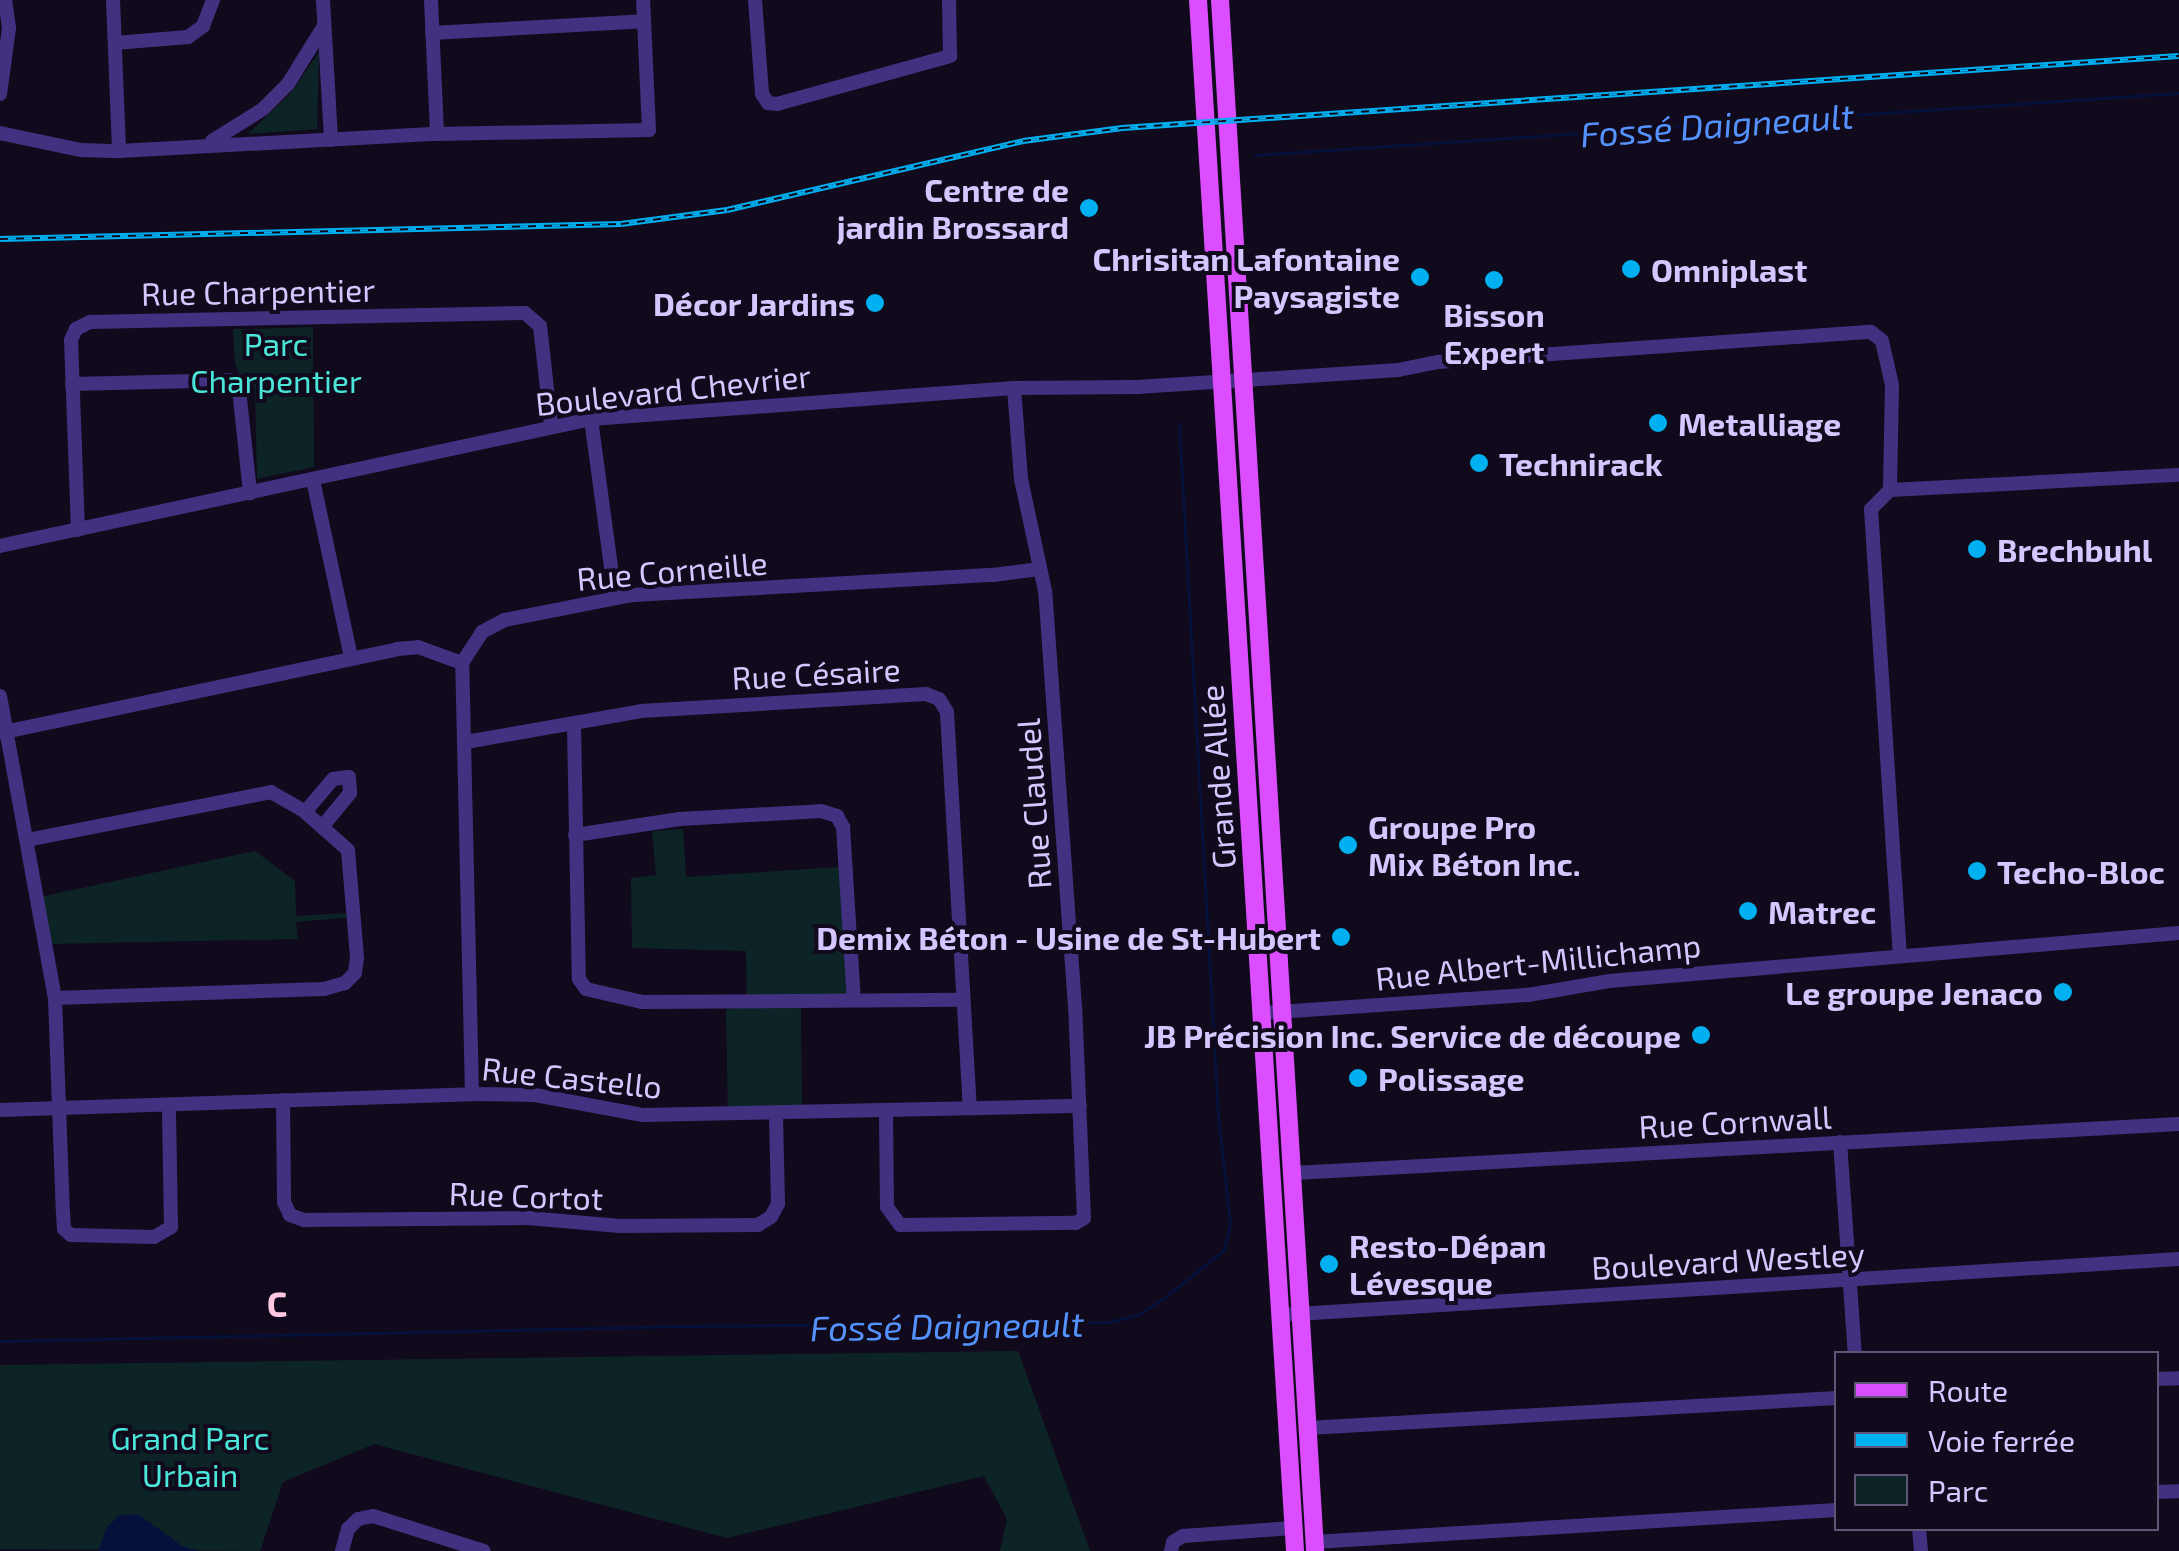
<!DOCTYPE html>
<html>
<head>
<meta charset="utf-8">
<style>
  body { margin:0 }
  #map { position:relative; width:2179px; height:1551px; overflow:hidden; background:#110a1d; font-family:"Exo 2",sans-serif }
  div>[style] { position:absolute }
  .green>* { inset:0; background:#0d2427 }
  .water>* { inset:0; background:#05103b }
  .stream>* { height:2.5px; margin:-1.25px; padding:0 1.25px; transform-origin:1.25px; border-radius:1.25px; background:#05103b }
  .minor>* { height:14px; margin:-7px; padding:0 7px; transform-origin:7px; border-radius:7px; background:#423180 }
  .major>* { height:18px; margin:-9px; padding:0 9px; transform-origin:9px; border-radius:9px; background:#db4dff }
  .rail>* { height:6px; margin-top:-3px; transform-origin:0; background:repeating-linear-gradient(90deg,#110a1d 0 8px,#00b0f1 0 16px); box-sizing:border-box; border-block:2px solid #00b0f1 }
  .dots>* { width:28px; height:28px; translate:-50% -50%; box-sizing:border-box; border:5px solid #110a1d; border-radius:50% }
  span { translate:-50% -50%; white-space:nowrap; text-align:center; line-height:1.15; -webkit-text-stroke:8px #110a1d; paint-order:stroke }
  .poi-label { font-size:32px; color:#d6c6ff; font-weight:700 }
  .right { translate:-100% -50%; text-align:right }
  .left { translate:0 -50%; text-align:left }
  .street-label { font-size:32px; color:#d6c6ff }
  .park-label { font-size:32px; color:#4be6da }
  .water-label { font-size:35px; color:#5493ff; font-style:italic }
  .neighbourhood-label { font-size:35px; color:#ffc8e2; font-weight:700 }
  .legend { position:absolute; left:1834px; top:1351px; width:325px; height:180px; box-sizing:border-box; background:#110a1d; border:2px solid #605577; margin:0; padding:12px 18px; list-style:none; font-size:30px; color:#d6c6ff }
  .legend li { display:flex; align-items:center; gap:20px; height:50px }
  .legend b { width:50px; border:2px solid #605577 }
</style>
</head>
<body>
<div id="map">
  <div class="green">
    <div style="clip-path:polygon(319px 52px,317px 129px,248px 134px,290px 94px)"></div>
    <div style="clip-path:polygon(313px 327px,314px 467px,257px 479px,255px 389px,246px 387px,235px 364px,233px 329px,247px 329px,248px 336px,253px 336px,253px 329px)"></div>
    <div style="clip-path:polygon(683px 829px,686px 877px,840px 867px,850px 1005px,801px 1007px,802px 1116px,728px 1119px,726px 1009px,747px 1007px,746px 951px,632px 948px,631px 878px,656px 875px,652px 831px)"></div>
    <div style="clip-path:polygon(255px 851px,295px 881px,296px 916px,350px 913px,350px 917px,296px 922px,298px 939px,48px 944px,40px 897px)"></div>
    <div style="clip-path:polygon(1018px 1351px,1090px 1551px,1000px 1551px,1007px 1519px,984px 1476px,727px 1538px,374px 1444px,283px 1482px,260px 1551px,0 1549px,0 1365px)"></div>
  </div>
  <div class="water">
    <div style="clip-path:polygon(138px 1514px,182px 1546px,200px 1551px,98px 1551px,107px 1527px,120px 1515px)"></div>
  </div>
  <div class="stream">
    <div style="left:1255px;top:155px;width:926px;rotate:-3.84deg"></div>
    <div style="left:0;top:1341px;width:685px;rotate:-1.25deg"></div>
    <div style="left:685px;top:1326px;width:424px;rotate:-0.5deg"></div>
    <div style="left:1109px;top:1322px;width:30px;rotate:-14deg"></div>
    <div style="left:1138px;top:1315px;width:30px;rotate:-33deg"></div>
    <div style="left:1163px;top:1299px;width:78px;rotate:-38.8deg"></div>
    <div style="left:1224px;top:1250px;width:28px;rotate:-77deg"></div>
    <div style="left:1230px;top:1223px;width:108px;rotate:-96.4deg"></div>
    <div style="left:1218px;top:1116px;width:693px;rotate:-93.23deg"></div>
  </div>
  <div class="minor">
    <div style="left:113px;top:0;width:151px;rotate:87.7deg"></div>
    <div style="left:323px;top:0;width:140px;rotate:86.7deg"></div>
    <div style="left:431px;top:0;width:134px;rotate:87.4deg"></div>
    <div style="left:755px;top:0;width:94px;rotate:85.7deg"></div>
    <div style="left:762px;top:94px;width:11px;rotate:56deg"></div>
    <div style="left:768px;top:103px;width:9px;rotate:6deg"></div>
    <div style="left:777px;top:104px;width:180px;rotate:-15.5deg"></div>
    <div style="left:950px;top:56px;width:56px;rotate:-91deg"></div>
    <div style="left:432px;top:33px;width:212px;rotate:-3.2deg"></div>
    <div style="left:115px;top:43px;width:73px;rotate:-4.7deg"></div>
    <div style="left:188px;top:37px;width:19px;rotate:-36deg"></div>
    <div style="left:203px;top:26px;width:28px;rotate:-69deg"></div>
    <div style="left:0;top:94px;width:67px;rotate:-82.2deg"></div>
    <div style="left:9px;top:28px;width:28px;rotate:-98deg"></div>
    <div style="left:0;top:133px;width:83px;rotate:11.9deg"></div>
    <div style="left:81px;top:150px;width:38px;rotate:2deg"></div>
    <div style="left:119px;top:151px;width:318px;rotate:-3.1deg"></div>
    <div style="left:437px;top:134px;width:212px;rotate:-1.1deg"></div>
    <div style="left:649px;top:130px;width:130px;rotate:-92.6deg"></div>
    <div style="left:212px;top:141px;width:60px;rotate:-32.1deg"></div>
    <div style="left:263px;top:109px;width:35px;rotate:-45deg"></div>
    <div style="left:288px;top:84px;width:68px;rotate:-58.2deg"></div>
    <div style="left:72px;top:384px;width:166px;rotate:-1.4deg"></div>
    <div style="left:238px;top:380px;width:114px;rotate:83.9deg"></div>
    <div style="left:591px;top:419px;width:180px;rotate:82.3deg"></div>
    <div style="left:313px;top:480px;width:182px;rotate:77.9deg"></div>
    <div style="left:1890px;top:490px;width:289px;rotate:-3deg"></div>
    <div style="left:78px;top:530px;width:190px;rotate:-92.1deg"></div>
    <div style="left:71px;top:340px;width:12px;rotate:-66deg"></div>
    <div style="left:76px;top:329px;width:16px;rotate:-27deg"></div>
    <div style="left:90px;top:322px;width:435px;rotate:-1.2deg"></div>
    <div style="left:525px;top:313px;width:20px;rotate:41deg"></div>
    <div style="left:540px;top:326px;width:99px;rotate:83.6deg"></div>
    <div style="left:0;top:546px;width:604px;rotate:-12.13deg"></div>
    <div style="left:591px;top:419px;width:424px;rotate:-4.2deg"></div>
    <div style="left:1014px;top:388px;width:123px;rotate:-0.5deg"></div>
    <div style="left:1137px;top:387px;width:262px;rotate:-3.7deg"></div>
    <div style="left:1398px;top:370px;width:41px;rotate:-11.3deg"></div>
    <div style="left:1438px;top:362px;width:434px;rotate:-4deg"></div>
    <div style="left:1871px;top:332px;width:14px;rotate:39deg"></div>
    <div style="left:1882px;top:341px;width:45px;rotate:77.2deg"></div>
    <div style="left:1892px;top:385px;width:105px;rotate:91.1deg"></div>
    <div style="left:1890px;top:490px;width:27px;rotate:135deg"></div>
    <div style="left:1871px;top:509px;width:446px;rotate:86.3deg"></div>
    <div style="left:0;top:696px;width:307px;rotate:79.7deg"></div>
    <div style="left:55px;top:998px;width:214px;rotate:87.9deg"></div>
    <div style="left:63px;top:1212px;width:17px;rotate:87deg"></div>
    <div style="left:64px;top:1229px;width:9px;rotate:41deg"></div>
    <div style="left:71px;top:1235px;width:83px;rotate:1.4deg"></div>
    <div style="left:154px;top:1237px;width:20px;rotate:-30deg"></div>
    <div style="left:171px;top:1227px;width:119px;rotate:-91deg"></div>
    <div style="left:574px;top:726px;width:253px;rotate:88.9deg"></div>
    <div style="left:579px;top:979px;width:12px;rotate:55deg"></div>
    <div style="left:586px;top:989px;width:57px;rotate:13.1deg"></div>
    <div style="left:642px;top:1002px;width:320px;rotate:-0.4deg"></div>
    <div style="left:0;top:733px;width:406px;rotate:-11.9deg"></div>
    <div style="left:397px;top:649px;width:21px;rotate:-5deg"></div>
    <div style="left:418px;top:647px;width:47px;rotate:20deg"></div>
    <div style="left:466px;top:742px;width:178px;rotate:-10deg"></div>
    <div style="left:641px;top:711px;width:286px;rotate:-3.4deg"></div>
    <div style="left:926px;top:694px;width:14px;rotate:21deg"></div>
    <div style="left:939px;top:699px;width:15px;rotate:58deg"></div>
    <div style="left:947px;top:712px;width:397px;rotate:86.7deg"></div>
    <div style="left:305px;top:812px;width:43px;rotate:-49.7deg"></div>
    <div style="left:333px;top:779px;width:16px;rotate:-7deg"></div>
    <div style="left:349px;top:777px;width:16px;rotate:86deg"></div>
    <div style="left:350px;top:793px;width:44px;rotate:129.5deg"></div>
    <div style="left:575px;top:835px;width:106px;rotate:-8.7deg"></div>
    <div style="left:680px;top:819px;width:141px;rotate:-3.2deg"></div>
    <div style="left:821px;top:811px;width:17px;rotate:17deg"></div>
    <div style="left:837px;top:816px;width:13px;rotate:61deg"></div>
    <div style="left:843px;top:827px;width:173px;rotate:86.4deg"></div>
    <div style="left:27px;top:840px;width:249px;rotate:-11.1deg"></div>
    <div style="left:271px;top:792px;width:39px;rotate:30deg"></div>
    <div style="left:305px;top:812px;width:57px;rotate:41.5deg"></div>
    <div style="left:348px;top:850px;width:108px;rotate:85.2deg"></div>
    <div style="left:357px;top:958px;width:15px;rotate:98deg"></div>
    <div style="left:355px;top:973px;width:14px;rotate:135deg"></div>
    <div style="left:345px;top:983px;width:22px;rotate:164deg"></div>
    <div style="left:324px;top:989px;width:269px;rotate:178.1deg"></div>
    <div style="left:1262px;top:1013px;width:267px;rotate:-3.9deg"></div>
    <div style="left:1528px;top:995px;width:82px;rotate:-9.8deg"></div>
    <div style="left:1609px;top:981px;width:572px;rotate:-4.81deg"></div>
    <div style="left:472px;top:1094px;width:431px;rotate:-91.3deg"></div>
    <div style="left:462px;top:663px;width:37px;rotate:-57deg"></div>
    <div style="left:482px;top:632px;width:26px;rotate:-28deg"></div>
    <div style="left:505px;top:620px;width:130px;rotate:-11.1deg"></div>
    <div style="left:633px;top:595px;width:361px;rotate:-3.2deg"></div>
    <div style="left:993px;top:575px;width:47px;rotate:-7.3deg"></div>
    <div style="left:283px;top:1100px;width:102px;rotate:89.4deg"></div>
    <div style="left:284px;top:1202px;width:14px;rotate:65deg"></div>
    <div style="left:290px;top:1215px;width:15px;rotate:20deg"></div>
    <div style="left:304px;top:1220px;width:224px;rotate:-0.5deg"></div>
    <div style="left:528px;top:1218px;width:92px;rotate:5deg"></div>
    <div style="left:620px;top:1226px;width:138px;rotate:-0.4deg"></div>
    <div style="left:758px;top:1225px;width:15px;rotate:-32deg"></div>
    <div style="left:771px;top:1217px;width:15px;rotate:-62deg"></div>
    <div style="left:778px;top:1204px;width:89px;rotate:-91.3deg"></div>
    <div style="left:0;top:1110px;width:472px;rotate:-1.9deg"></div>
    <div style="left:472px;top:1094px;width:63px;rotate:0.9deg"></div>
    <div style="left:535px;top:1095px;width:110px;rotate:10.5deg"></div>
    <div style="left:643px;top:1115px;width:437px;rotate:-1.2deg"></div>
    <div style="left:886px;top:1113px;width:94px;rotate:89.4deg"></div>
    <div style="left:887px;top:1207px;width:22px;rotate:54deg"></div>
    <div style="left:900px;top:1225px;width:176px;rotate:-0.7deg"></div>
    <div style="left:1076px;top:1223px;width:9px;rotate:-32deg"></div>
    <div style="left:1084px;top:1218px;width:211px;rotate:-92.4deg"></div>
    <div style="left:1075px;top:1007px;width:417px;rotate:-94.1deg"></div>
    <div style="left:1045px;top:591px;width:115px;rotate:-102.1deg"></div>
    <div style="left:1021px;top:479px;width:91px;rotate:-94.4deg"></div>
    <div style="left:1840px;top:1142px;width:213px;rotate:86deg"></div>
    <div style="left:1294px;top:1173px;width:886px;rotate:-3.17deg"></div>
    <div style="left:1281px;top:1315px;width:900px;rotate:-3.57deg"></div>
    <div style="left:2156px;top:1379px;width:23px;rotate:-2deg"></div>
    <div style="left:1308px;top:1428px;width:529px;rotate:-3.25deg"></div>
    <div style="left:2156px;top:1492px;width:23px;rotate:-2deg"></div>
    <div style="left:1919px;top:1528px;width:23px;rotate:85deg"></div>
    <div style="left:1314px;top:1542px;width:523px;rotate:-3.51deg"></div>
    <div style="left:342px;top:1551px;width:23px;rotate:-75deg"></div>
    <div style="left:348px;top:1529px;width:14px;rotate:-45deg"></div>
    <div style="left:358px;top:1519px;width:15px;rotate:-11deg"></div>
    <div style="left:373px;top:1516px;width:116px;rotate:17.5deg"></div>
    <div style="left:1171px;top:1551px;width:9px;rotate:-77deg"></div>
    <div style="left:1173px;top:1542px;width:12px;rotate:-31deg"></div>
    <div style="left:1183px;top:1536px;width:110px;rotate:-4.2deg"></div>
  </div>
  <div class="major">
    <div style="left:1198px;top:0;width:1554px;rotate:86.42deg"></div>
    <div style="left:1220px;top:0;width:1554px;rotate:86.49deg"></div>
  </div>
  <div class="rail">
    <div style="left:0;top:239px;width:621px;rotate:-1.38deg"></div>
    <div style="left:621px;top:224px;width:107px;rotate:-7.5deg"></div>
    <div style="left:727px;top:210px;width:304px;rotate:-13.1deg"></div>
    <div style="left:1023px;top:141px;width:100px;rotate:-7.5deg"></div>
    <div style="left:1122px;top:128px;width:1059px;rotate:-3.9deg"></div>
  </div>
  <div class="dots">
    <div style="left:1089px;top:208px;background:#00b0f1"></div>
    <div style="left:1631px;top:269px;background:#00b0f1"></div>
    <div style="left:1420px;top:277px;background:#00b0f1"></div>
    <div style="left:1494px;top:280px;background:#00b0f1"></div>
    <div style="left:875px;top:303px;background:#00b0f1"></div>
    <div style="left:1658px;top:423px;background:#00b0f1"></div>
    <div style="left:1479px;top:463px;background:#00b0f1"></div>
    <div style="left:1977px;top:549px;background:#00b0f1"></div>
    <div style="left:1348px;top:845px;background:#00b0f1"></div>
    <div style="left:1977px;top:871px;background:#00b0f1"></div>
    <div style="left:1748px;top:911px;background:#00b0f1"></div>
    <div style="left:1341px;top:937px;background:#00b0f1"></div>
    <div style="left:2063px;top:992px;background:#00b0f1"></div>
    <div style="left:1701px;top:1035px;background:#00b0f1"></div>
    <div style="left:1358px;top:1078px;background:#00b0f1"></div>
    <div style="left:1329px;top:1264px;background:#00b0f1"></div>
  </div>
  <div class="poi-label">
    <span class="right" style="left:1069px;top:208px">Centre de<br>jardin Brossard</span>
    <span class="right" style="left:1400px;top:277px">Chrisitan Lafontaine<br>Paysagiste</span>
    <span class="left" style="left:1651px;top:269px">Omniplast</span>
    <span class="right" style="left:855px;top:303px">Décor Jardins</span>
    <span style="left:1494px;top:333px">Bisson<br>Expert</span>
    <span class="left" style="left:1678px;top:423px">Metalliage</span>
    <span class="left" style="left:1499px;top:463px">Technirack</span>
    <span class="left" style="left:1997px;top:549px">Brechbuhl</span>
    <span class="left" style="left:1368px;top:845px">Groupe Pro<br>Mix Béton Inc.</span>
    <span class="left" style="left:1997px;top:871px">Techo-Bloc</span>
    <span class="left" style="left:1768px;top:911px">Matrec</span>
    <span class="right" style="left:1321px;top:937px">Demix Béton - Usine de St-Hubert</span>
    <span class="right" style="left:2043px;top:992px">Le groupe Jenaco</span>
    <span class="right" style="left:1681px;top:1035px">JB Précision Inc. Service de découpe</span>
    <span class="left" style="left:1378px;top:1078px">Polissage</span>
    <span class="left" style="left:1349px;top:1264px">Resto-Dépan<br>Lévesque</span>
  </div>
  <div class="street-label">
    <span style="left:258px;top:291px;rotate:-1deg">Rue Charpentier</span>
    <span style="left:673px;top:389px;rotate:-6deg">Boulevard Chevrier</span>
    <span style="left:672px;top:570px;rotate:-5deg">Rue Corneille</span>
    <span style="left:816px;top:673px;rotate:-3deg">Rue Césaire</span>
    <span style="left:1217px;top:777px;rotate:-94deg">Grande Allée</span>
    <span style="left:1033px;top:804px;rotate:-94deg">Rue Claudel</span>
    <span style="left:1538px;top:961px;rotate:-6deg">Rue Albert-Millichamp</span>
    <span style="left:572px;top:1077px;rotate:6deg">Rue Castello</span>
    <span style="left:1735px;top:1121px;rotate:-3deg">Rue Cornwall</span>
    <span style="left:526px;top:1195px;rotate:2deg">Rue Cortot</span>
    <span style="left:1728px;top:1260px;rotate:-3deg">Boulevard Westley</span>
  </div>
  <div class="park-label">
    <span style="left:276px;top:362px">Parc<br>Charpentier</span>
    <span style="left:190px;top:1456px">Grand Parc<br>Urbain</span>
  </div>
  <div class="water-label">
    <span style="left:1717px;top:124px;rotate:-4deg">Fossé Daigneault</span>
    <span style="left:947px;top:1325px;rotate:-1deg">Fossé Daigneault</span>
  </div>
  <div class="neighbourhood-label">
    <span style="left:277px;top:1303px">C</span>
  </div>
  <ul class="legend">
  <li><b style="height:12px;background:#db4dff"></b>Route</li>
  <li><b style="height:12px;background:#00b0f1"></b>Voie ferrée</li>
  <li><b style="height:28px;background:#0d2427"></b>Parc</li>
  </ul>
</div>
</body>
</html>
